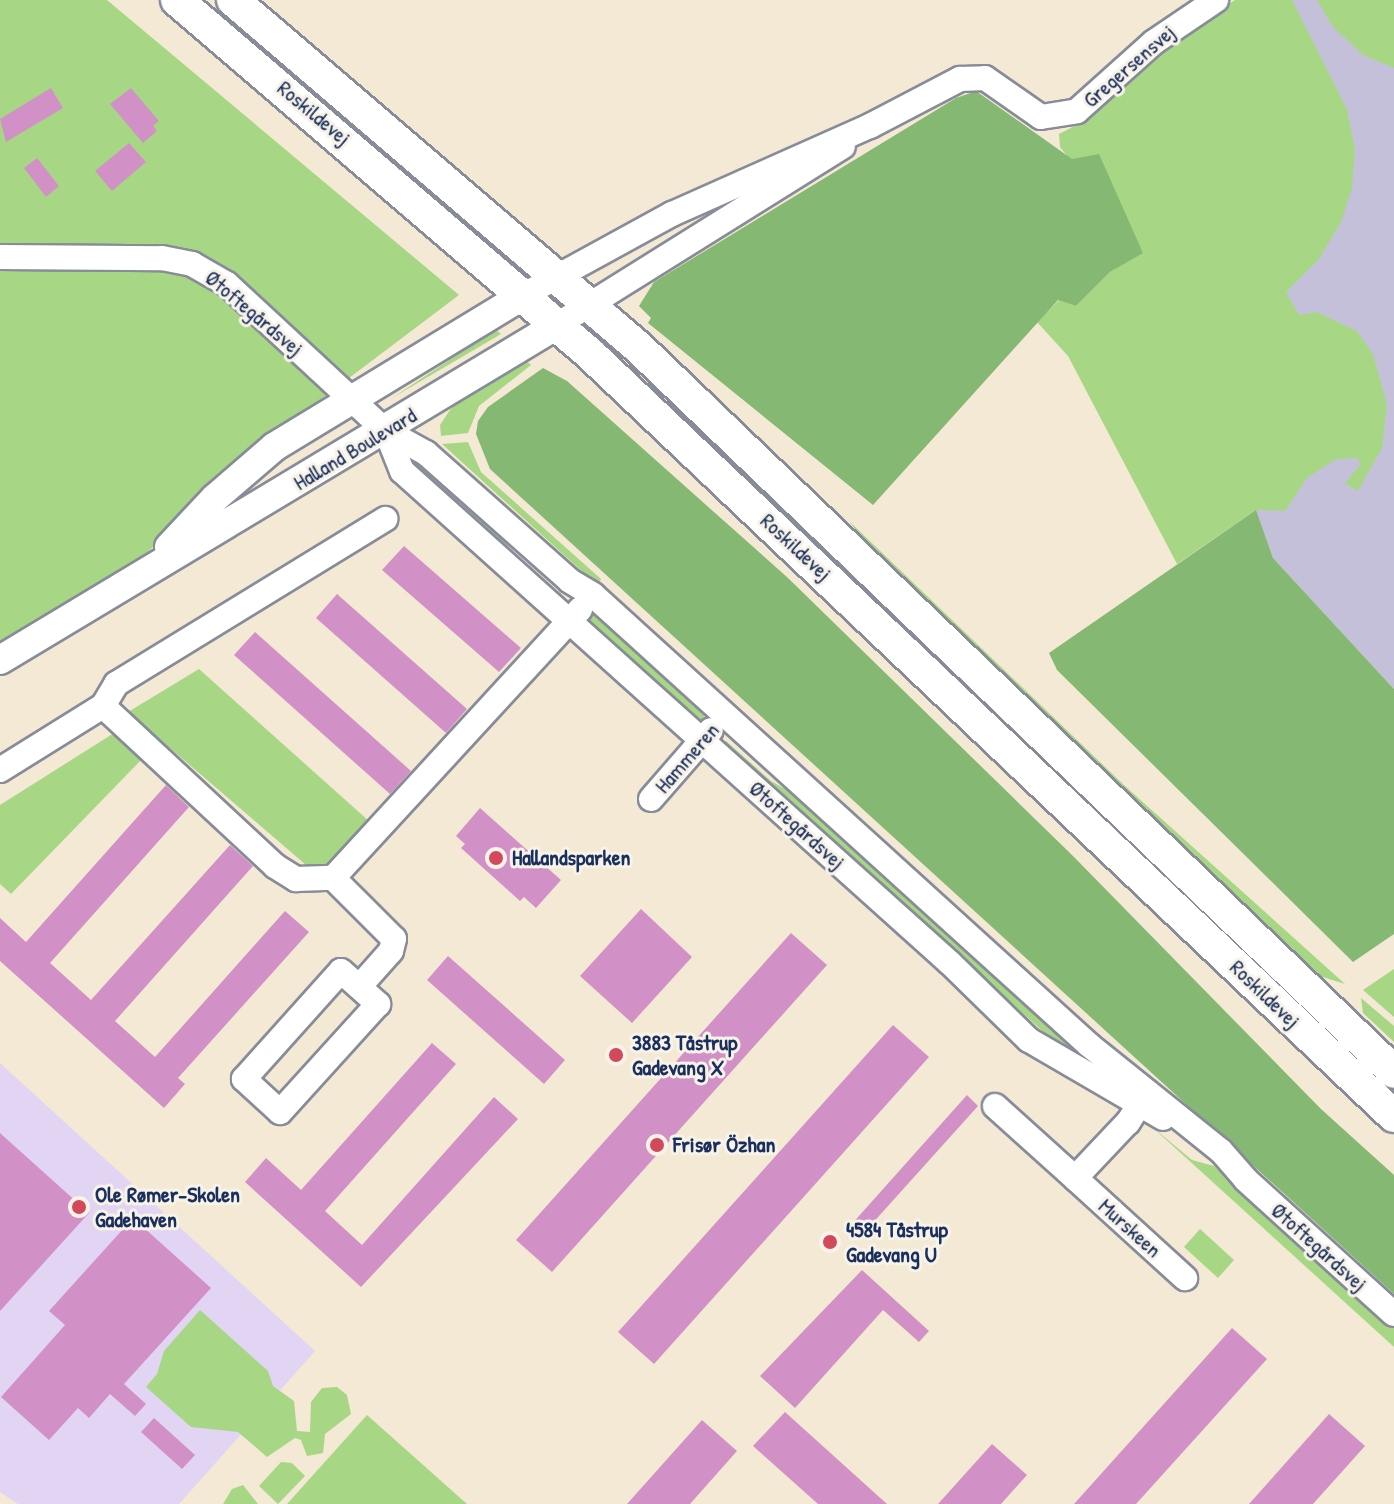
<!DOCTYPE html>
<html>
<head>
<meta charset="utf-8">
<style>
  body { margin:0 }
  #map { position:relative; width:1394px; height:1504px; overflow:hidden; background:#f4e9d4; font-family:"Patrick Hand",sans-serif }
  div>[style] { position:absolute }
  .built>* { inset:0; background:#e2d4f3 }
  .industrial>* { inset:0; background:#c5c0da }
  .green>* { inset:0; background:#a7d785 }
  .forest>* { inset:0; background:#85b872 }
  .building>* { inset:0; background:#d291c6 }
  .roads { filter:drop-shadow(2px 0 #888c99) drop-shadow(-2px 0 #888c99) drop-shadow(0 2px #888c99) drop-shadow(0 -2px #888c99) }
  .minor>* { height:24px; margin:-12px; padding:0 12px; transform-origin:12px; border-radius:12px; background:#fff }
  .tertiary>* { height:28px; margin:-14px; padding:0 14px; transform-origin:14px; border-radius:14px; background:#fff }
  .secondary>* { height:32px; margin:-16px; padding:0 16px; transform-origin:16px; border-radius:16px; background:#fff }
  .dots>* { width:22px; height:22px; translate:-50% -50%; box-sizing:border-box; border:4px solid #f7f3e8; border-radius:50% }
  span { translate:-50% -50%; white-space:nowrap; text-align:center; line-height:1.15; -webkit-text-stroke:6px #f7f3e8; paint-order:stroke }
  .street-label { font-size:22px; color:#1b2f5e }
  .poi-label { font-size:22px; color:#1b2f5e; font-weight:700 }
  .left { translate:0 -50%; text-align:left }
</style>
</head>
<body>
<div id="map">
  <div class="built">
    <div style="clip-path:polygon(0 1063px,315px 1351px,179px 1504px,18px 1504px,0 1492px)"></div>
  </div>
  <div class="industrial">
    <div style="clip-path:polygon(1291px 0,1394px 0,1394px 689px,1273px 558px,1195px 344px)"></div>
  </div>
  <div class="green">
    <div style="clip-path:polygon(0 0,107px 0,459px 295px,227px 470px,148px 552px,0 652px)"></div>
    <div style="clip-path:polygon(1235px 0,1292px 0,1347px 109px,1355px 150px,1352px 188px,1341px 222px,1319px 259px,1286px 292px,1299px 315px,1317px 312px,1357px 331px,1373px 354px,1387px 405px,1382px 448px,1358px 491px,1345px 483px,1361px 464px,1357px 458px,1336px 459px,1307px 478px,1285px 511px,1256px 510px,1177px 564px,1068px 356px,1037px 322px,1059px 300px,1076px 306px,1110px 272px,1143px 252px,1060px 147px,1059px 134px,1088px 119px,1159px 50px)"></div>
    <div style="clip-path:polygon(1317px 0,1394px 0,1394px 68px,1363px 55px,1333px 27px)"></div>
    <div style="clip-path:polygon(492px 326px,501px 334px,392px 398px,463px 351px)"></div>
    <div style="clip-path:polygon(527px 361px,531px 365px,479px 406px,468px 433px,441px 436px,440px 425px,452px 407px)"></div>
    <div style="clip-path:polygon(468px 442px,481px 472px,601px 579px,598px 586px,442px 444px)"></div>
    <div style="clip-path:polygon(418px 463px,508px 544px,509px 549px,414px 467px)"></div>
    <div style="clip-path:polygon(850px 522px,1125px 786px,1345px 984px,1310px 973px,874px 558px)"></div>
    <div style="clip-path:polygon(591px 611px,705px 712px,704px 717px,698px 721px,586px 621px)"></div>
    <div style="clip-path:polygon(199px 669px,370px 822px,339px 861px,323px 867px,306px 865px,128px 712px)"></div>
    <div style="clip-path:polygon(114px 733px,144px 757px,11px 894px,0 884px,0 805px)"></div>
    <div style="clip-path:polygon(726px 741px,771px 781px,799px 797px,1102px 1069px,1081px 1061px,1048px 1036px,721px 742px)"></div>
    <div style="clip-path:polygon(1394px 969px,1394px 1017px,1363px 990px)"></div>
    <div style="clip-path:polygon(1361px 998px,1394px 1026px,1394px 1042px,1363px 1013px)"></div>
    <div style="clip-path:polygon(1151px 1126px,1192px 1160px,1214px 1166px,1394px 1328px,1394px 1347px)"></div>
    <div style="clip-path:polygon(1200px 1229px,1234px 1260px,1218px 1278px,1184px 1247px)"></div>
    <div style="clip-path:polygon(200px 1310px,268px 1371px,273px 1386px,294px 1401px,297px 1431px,310px 1432px,311px 1402px,322px 1388px,337px 1387px,347px 1395px,351px 1414px,325px 1434px,323px 1453px,307px 1456px,301px 1440px,295px 1438px,267px 1457px,238px 1432px,191px 1427px,146px 1387px,157px 1374px,164px 1351px)"></div>
    <div style="clip-path:polygon(367px 1415px,467px 1504px,287px 1504px)"></div>
    <div style="clip-path:polygon(281px 1462px,292px 1463px,305px 1476px,278px 1504px,259px 1486px)"></div>
    <div style="clip-path:polygon(243px 1485px,258px 1504px,223px 1504px,232px 1489px)"></div>
  </div>
  <div class="forest">
    <div style="clip-path:polygon(976px 91px,1072px 159px,1099px 154px,1143px 253px,1110px 272px,1076px 306px,1058px 300px,873px 505px,648px 323px,651px 318px,639px 306px,654px 282px,956px 98px)"></div>
    <div style="clip-path:polygon(543px 368px,567px 381px,788px 578px,1073px 856px,1321px 1109px,1394px 1175px,1394px 1294px,490px 469px,476px 434px,478px 421px,488px 407px)"></div>
    <div style="clip-path:polygon(1256px 510px,1273px 558px,1394px 689px,1394px 934px,1353px 962px,1057px 670px,1049px 653px)"></div>
  </div>
  <div class="building">
    <div style="clip-path:polygon(51px 88px,63px 108px,6px 142px,0 119px)"></div>
    <div style="clip-path:polygon(131px 88px,159px 121px,153px 126px,157px 131px,143px 143px,110px 104px)"></div>
    <div style="clip-path:polygon(129px 143px,146px 162px,112px 191px,95px 171px)"></div>
    <div style="clip-path:polygon(37px 158px,59px 186px,46px 197px,24px 168px)"></div>
    <div style="clip-path:polygon(404px 546px,521px 648px,499px 672px,382px 570px)"></div>
    <div style="clip-path:polygon(337px 594px,467px 709px,446px 733px,316px 618px)"></div>
    <div style="clip-path:polygon(255px 632px,411px 771px,390px 794px,234px 655px)"></div>
    <div style="clip-path:polygon(166px 785px,189px 807px,50px 963px,91px 1000px,230px 845px,253px 866px,115px 1021px,155px 1057px,285px 911px,309px 932px,178px 1078px,185px 1084px,164px 1108px,0 961px,0 918px,26px 942px)"></div>
    <div style="clip-path:polygon(480px 808px,561px 880px,536px 908px,524px 897px,520px 901px,461px 848px,465px 844px,456px 836px)"></div>
    <div style="clip-path:polygon(641px 909px,692px 957px,632px 1023px,580px 976px)"></div>
    <div style="clip-path:polygon(791px 933px,827px 965px,552px 1272px,516px 1240px)"></div>
    <div style="clip-path:polygon(448px 956px,565px 1060px,544px 1084px,427px 980px)"></div>
    <div style="clip-path:polygon(893px 1025px,929px 1057px,654px 1364px,618px 1332px)"></div>
    <div style="clip-path:polygon(432px 1043px,456px 1064px,325px 1211px,362px 1245px,494px 1097px,518px 1119px,361px 1287px,245px 1182px,266px 1158px,301px 1190px)"></div>
    <div style="clip-path:polygon(967px 1095px,978px 1106px,861px 1236px,850px 1226px)"></div>
    <div style="clip-path:polygon(0 1133px,89px 1213px,0 1311px)"></div>
    <div style="clip-path:polygon(133px 1218px,211px 1288px,124px 1384px,146px 1404px,135px 1416px,110px 1394px,89px 1418px,78px 1408px,49px 1440px,1px 1397px,65px 1325px,49px 1311px)"></div>
    <div style="clip-path:polygon(862px 1270px,929px 1331px,919px 1342px,883px 1310px,795px 1408px,760px 1376px)"></div>
    <div style="clip-path:polygon(1232px 1328px,1267px 1359px,1136px 1504px,1074px 1504px)"></div>
    <div style="clip-path:polygon(785px 1412px,887px 1504px,818px 1504px,753px 1446px)"></div>
    <div style="clip-path:polygon(1329px 1414px,1365px 1446px,1313px 1504px,1249px 1504px)"></div>
    <div style="clip-path:polygon(154px 1418px,195px 1455px,182px 1469px,141px 1432px)"></div>
    <div style="clip-path:polygon(702px 1420px,737px 1451px,690px 1504px,627px 1504px)"></div>
    <div style="clip-path:polygon(992px 1444px,1027px 1475px,1001px 1504px,938px 1504px)"></div>
  </div>
  <div class="roads">
    <div class="minor">
      <div style="left:0;top:257px;width:162px;rotate:0.4deg"></div>
      <div style="left:162px;top:258px;width:31px;rotate:11deg"></div>
      <div style="left:192px;top:264px;width:40px;rotate:29.7deg"></div>
      <div style="left:227px;top:284px;width:217px;rotate:42.8deg"></div>
      <div style="left:386px;top:431px;width:46px;rotate:28.8deg"></div>
      <div style="left:426px;top:453px;width:193px;rotate:41.6deg"></div>
      <div style="left:570px;top:581px;width:27px;rotate:31deg"></div>
      <div style="left:593px;top:595px;width:670px;rotate:42.22deg"></div>
      <div style="left:1089px;top:1045px;width:169px;rotate:38.8deg"></div>
      <div style="left:1221px;top:1151px;width:37px;rotate:49deg"></div>
      <div style="left:1245px;top:1179px;width:201px;rotate:42.2deg"></div>
      <div style="left:524px;top:295px;width:169px;rotate:-28.7deg"></div>
      <div style="left:672px;top:214px;width:217px;rotate:-24deg"></div>
      <div style="left:870px;top:126px;width:102px;rotate:-27.6deg"></div>
      <div style="left:960px;top:79px;width:25px;rotate:-2deg"></div>
      <div style="left:985px;top:78px;width:68px;rotate:34.9deg"></div>
      <div style="left:1041px;top:117px;width:36px;rotate:-9deg"></div>
      <div style="left:1077px;top:111px;width:103px;rotate:-41.9deg"></div>
      <div style="left:1154px;top:42px;width:75px;rotate:-34.1deg"></div>
      <div style="left:557px;top:325px;width:337px;rotate:-32deg"></div>
      <div style="left:386px;top:431px;width:43px;rotate:68.2deg"></div>
      <div style="left:402px;top:471px;width:736px;rotate:41.92deg"></div>
      <div style="left:950px;top:963px;width:110px;rotate:44.3deg"></div>
      <div style="left:1029px;top:1040px;width:155px;rotate:30.2deg"></div>
      <div style="left:103px;top:706px;width:235px;rotate:42.9deg"></div>
      <div style="left:275px;top:866px;width:25px;rotate:32deg"></div>
      <div style="left:296px;top:879px;width:37px;rotate:-2deg"></div>
      <div style="left:333px;top:878px;width:365px;rotate:-47.4deg"></div>
      <div style="left:0;top:770px;width:121px;rotate:-31.9deg"></div>
      <div style="left:103px;top:706px;width:26px;rotate:-59deg"></div>
      <div style="left:116px;top:684px;width:316px;rotate:-31.5deg"></div>
      <div style="left:651px;top:799px;width:91px;rotate:-49deg"></div>
      <div style="left:333px;top:878px;width:86px;rotate:45deg"></div>
      <div style="left:394px;top:939px;width:12px;rotate:104deg"></div>
      <div style="left:391px;top:951px;width:48px;rotate:131.6deg"></div>
      <div style="left:341px;top:971px;width:50px;rotate:41.7deg"></div>
      <div style="left:378px;top:1004px;width:146px;rotate:132.2deg"></div>
      <div style="left:280px;top:1112px;width:49px;rotate:-137.5deg"></div>
      <div style="left:244px;top:1079px;width:145px;rotate:-48.1deg"></div>
      <div style="left:1147px;top:1092px;width:36px;rotate:122deg"></div>
      <div style="left:1128px;top:1122px;width:77px;rotate:133.4deg"></div>
      <div style="left:1075px;top:1178px;width:149px;rotate:42.3deg"></div>
      <div style="left:995px;top:1106px;width:108px;rotate:42deg"></div>
    </div>
    <div class="tertiary">
      <div style="left:169px;top:547px;width:67px;rotate:-46.8deg"></div>
      <div style="left:215px;top:498px;width:78px;rotate:-40.8deg"></div>
      <div style="left:274px;top:447px;width:293px;rotate:-31.3deg"></div>
      <div style="left:0;top:660px;width:650px;rotate:-31.02deg"></div>
    </div>
    <div class="secondary">
      <div style="left:177px;top:0;width:543px;rotate:40.59deg"></div>
      <div style="left:589px;top:353px;width:1109px;rotate:43.47deg"></div>
      <div style="left:233px;top:0;width:533px;rotate:40.59deg"></div>
      <div style="left:638px;top:347px;width:1047px;rotate:43.8deg"></div>
    </div>
  </div>
  <div class="dots">
    <div style="left:496px;top:858px;background:#d1495b"></div>
    <div style="left:616px;top:1055px;background:#d1495b"></div>
    <div style="left:657px;top:1145px;background:#d1495b"></div>
    <div style="left:79px;top:1207px;background:#d1495b"></div>
    <div style="left:830px;top:1242px;background:#d1495b"></div>
  </div>
  <div class="street-label">
    <span style="left:1129px;top:66px;rotate:-41deg">Gregersensvej</span>
    <span style="left:314px;top:113px;rotate:40deg">Roskildevej</span>
    <span style="left:254px;top:313px;rotate:40deg">Øtoftegårdsvej</span>
    <span style="left:355px;top:449px;rotate:-31deg">Halland Boulevard</span>
    <span style="left:796px;top:547px;rotate:43deg">Roskildevej</span>
    <span style="left:687px;top:758px;rotate:-49deg">Hammeren</span>
    <span style="left:797px;top:825px;rotate:42deg">Øtoftegårdsvej</span>
    <span style="left:1265px;top:994px;rotate:44deg">Roskildevej</span>
    <span style="left:1130px;top:1228px;rotate:42deg">Murskeen</span>
    <span style="left:1319px;top:1247px;rotate:42deg">Øtoftegårdsvej</span>
  </div>
  <div class="poi-label">
    <span class="left" style="left:512px;top:858px">Hallandsparken</span>
    <span class="left" style="left:632px;top:1055px">3883 Tåstrup<br>Gadevang X</span>
    <span class="left" style="left:673px;top:1145px">Frisør Özhan</span>
    <span class="left" style="left:95px;top:1207px">Ole Rømer-Skolen<br>Gadehaven</span>
    <span class="left" style="left:846px;top:1242px">4584 Tåstrup<br>Gadevang U</span>
  </div>
</div>
</body>
</html>
